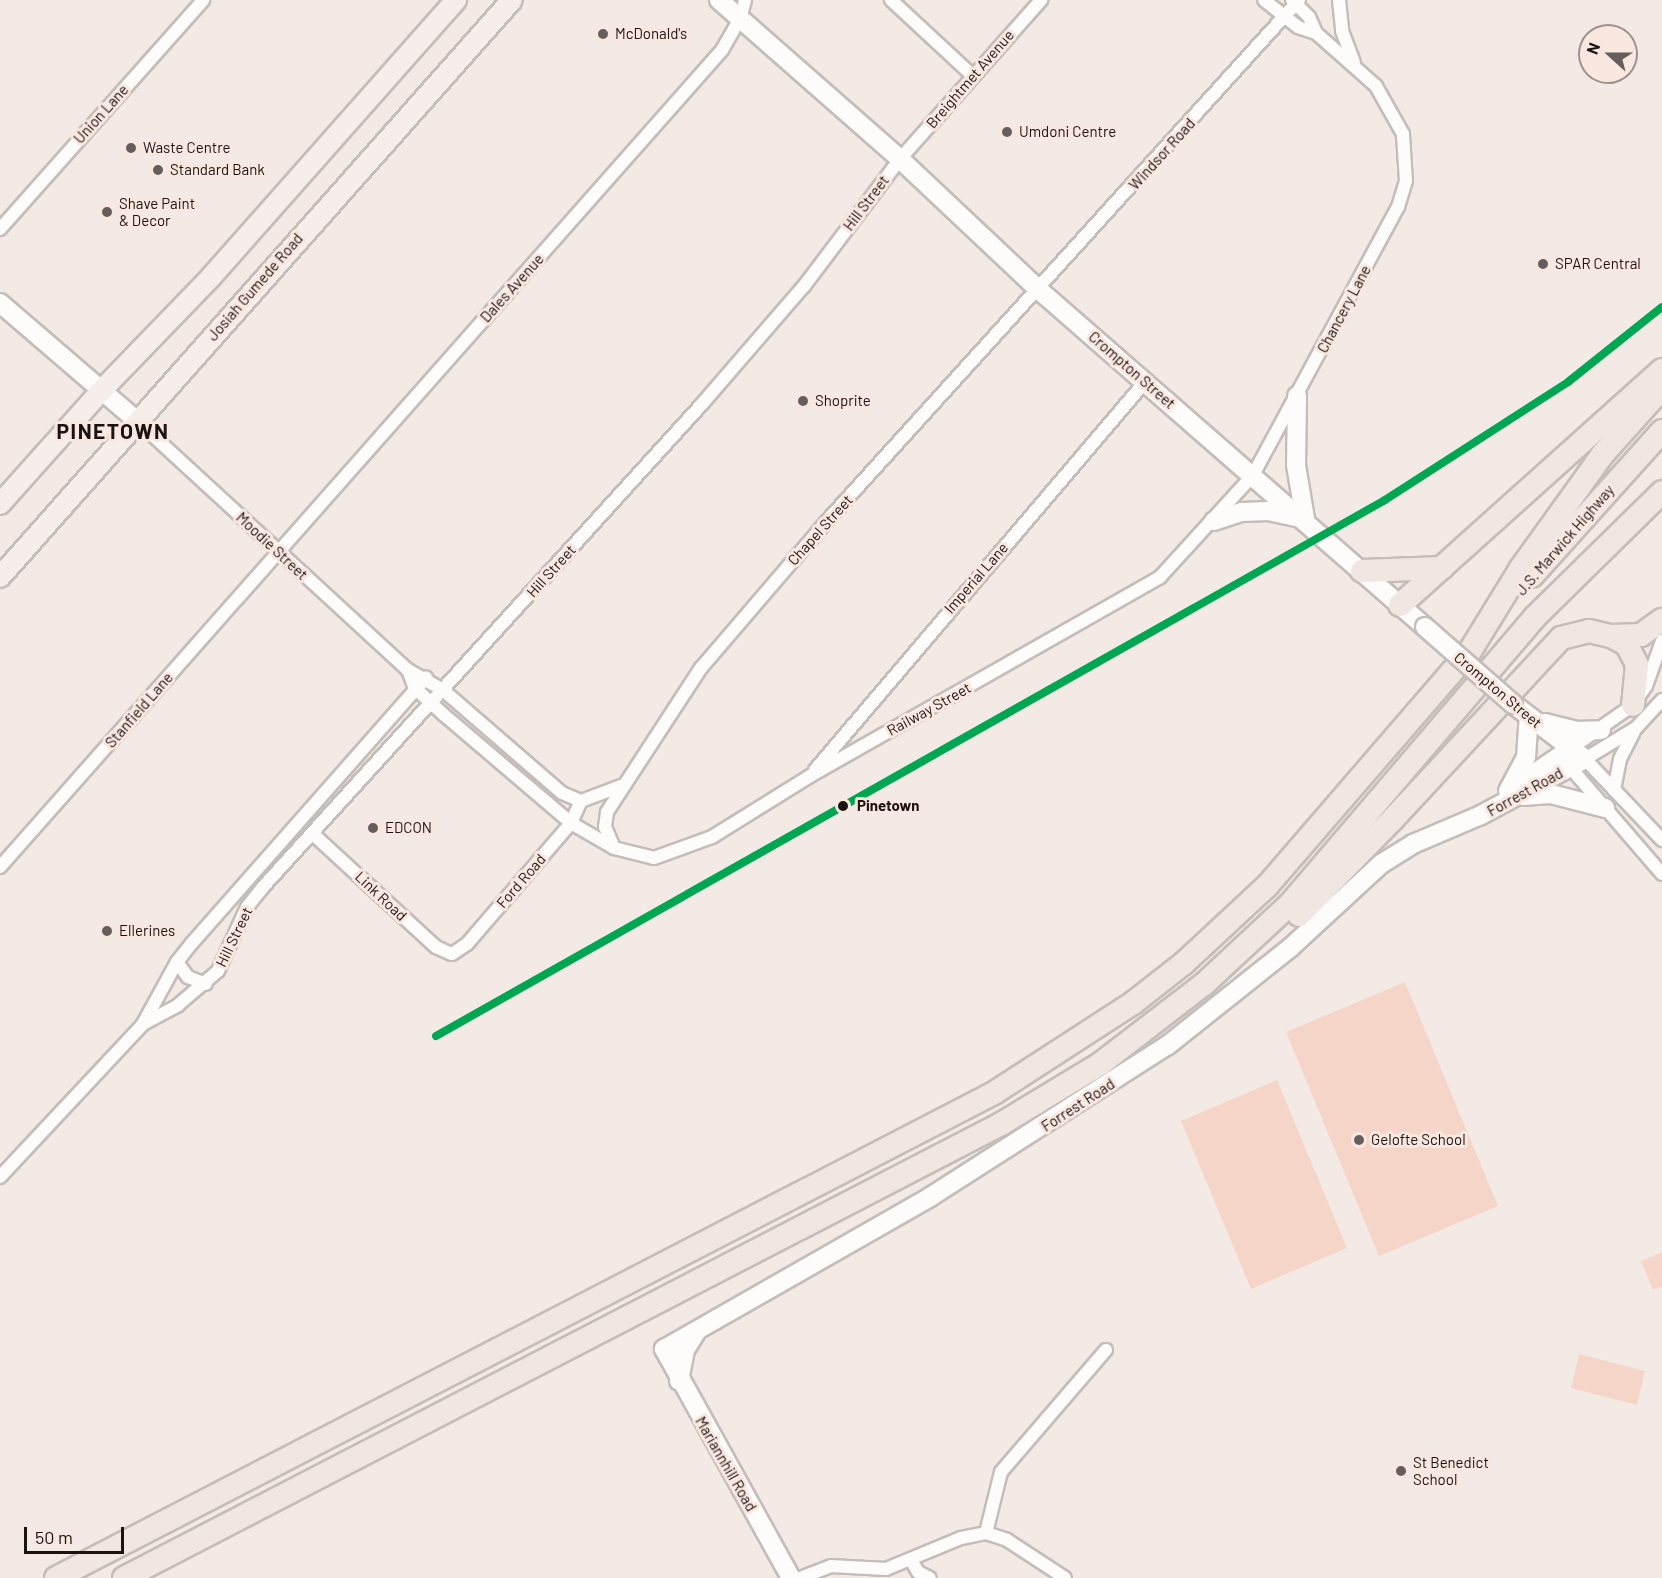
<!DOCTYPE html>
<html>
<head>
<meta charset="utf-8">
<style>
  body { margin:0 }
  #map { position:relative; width:1662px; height:1578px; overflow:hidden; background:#f3eae6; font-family:Barlow,sans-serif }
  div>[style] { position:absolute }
  .green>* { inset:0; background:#f5d5c8 }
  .roads { filter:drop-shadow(2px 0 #c4bdb9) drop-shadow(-2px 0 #c4bdb9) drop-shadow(0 2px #c4bdb9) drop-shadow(0 -2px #c4bdb9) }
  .street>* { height:12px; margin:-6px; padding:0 6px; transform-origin:6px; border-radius:6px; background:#fdfcfb }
  .secondary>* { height:18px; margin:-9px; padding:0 9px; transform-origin:9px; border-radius:9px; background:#fdfcfb }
  .primary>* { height:20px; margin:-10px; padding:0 10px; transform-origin:10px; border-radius:10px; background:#f6eeeb }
  .highway>* { height:22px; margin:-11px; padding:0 11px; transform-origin:11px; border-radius:11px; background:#f0e6e2 }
  .rail>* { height:4px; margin-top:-2px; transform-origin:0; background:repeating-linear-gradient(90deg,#d7d4d2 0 10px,transparent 0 20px) }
  .bridges { filter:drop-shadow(2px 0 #c4bdb9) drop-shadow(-2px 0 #c4bdb9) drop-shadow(0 2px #c4bdb9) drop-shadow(0 -2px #c4bdb9) }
  .secondary-bridge>* { height:18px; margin:-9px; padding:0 9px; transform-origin:9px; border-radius:9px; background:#fdfcfb }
  .rail-1>* { height:8px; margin:-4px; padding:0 4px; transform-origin:4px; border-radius:4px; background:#00a651 }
  .dots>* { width:16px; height:16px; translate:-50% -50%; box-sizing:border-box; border:3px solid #f9e7e0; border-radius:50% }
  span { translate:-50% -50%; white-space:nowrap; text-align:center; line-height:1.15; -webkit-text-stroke:6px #f9e7e0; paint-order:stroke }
  .poi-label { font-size:15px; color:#191311 }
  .left { translate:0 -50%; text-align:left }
  .street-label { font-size:15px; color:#191311 }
  .stop-label { font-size:15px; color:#191311; font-weight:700 }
  .district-label { font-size:21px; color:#191311; font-weight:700; letter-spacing:1.5px }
  .north { position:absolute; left:1578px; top:24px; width:60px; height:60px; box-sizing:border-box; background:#f9e7e0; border:2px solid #9f928d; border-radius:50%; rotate:291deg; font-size:16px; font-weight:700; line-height:24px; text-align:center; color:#191311 }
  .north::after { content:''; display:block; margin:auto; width:21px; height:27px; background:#655e5c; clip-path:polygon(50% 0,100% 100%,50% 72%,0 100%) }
  .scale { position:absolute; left:24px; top:1527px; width:100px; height:27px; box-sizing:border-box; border:3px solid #191311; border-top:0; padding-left:8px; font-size:18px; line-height:21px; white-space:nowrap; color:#191311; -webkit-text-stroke:4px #f9e7e0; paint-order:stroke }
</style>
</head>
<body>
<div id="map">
  <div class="green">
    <div style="clip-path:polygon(1405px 982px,1498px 1206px,1379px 1256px,1286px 1032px)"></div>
    <div style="clip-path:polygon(1277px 1080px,1347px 1248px,1251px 1289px,1181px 1121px)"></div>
    <div style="clip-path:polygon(1662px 1252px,1662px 1287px,1653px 1290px,1641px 1261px)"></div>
    <div style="clip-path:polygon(1579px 1354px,1645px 1371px,1637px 1405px,1571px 1388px)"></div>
  </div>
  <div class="roads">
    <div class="street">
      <div style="left:891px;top:0;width:110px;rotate:42.8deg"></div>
      <div style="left:1292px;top:0;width:24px;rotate:45deg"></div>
      <div style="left:1309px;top:17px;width:17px;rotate:66deg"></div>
      <div style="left:1339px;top:0;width:31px;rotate:84deg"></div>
      <div style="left:1342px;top:31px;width:33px;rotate:69deg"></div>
      <div style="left:0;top:229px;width:306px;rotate:-48.4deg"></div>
      <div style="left:137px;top:421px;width:368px;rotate:42.6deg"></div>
      <div style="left:408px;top:670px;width:40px;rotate:29.7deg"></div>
      <div style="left:443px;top:690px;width:157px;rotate:40.9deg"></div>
      <div style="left:562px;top:793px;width:21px;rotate:23deg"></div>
      <div style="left:581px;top:801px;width:43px;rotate:-20.6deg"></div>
      <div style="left:408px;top:670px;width:19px;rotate:69deg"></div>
      <div style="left:415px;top:688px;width:38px;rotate:43deg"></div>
      <div style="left:443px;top:714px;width:168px;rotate:40.4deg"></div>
      <div style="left:571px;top:823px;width:50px;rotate:30.2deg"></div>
      <div style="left:614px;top:848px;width:41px;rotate:14deg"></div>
      <div style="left:654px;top:858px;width:62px;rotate:-19.9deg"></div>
      <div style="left:712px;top:837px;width:115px;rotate:-31.9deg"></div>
      <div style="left:810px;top:776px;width:403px;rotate:-29.6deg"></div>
      <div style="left:1160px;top:577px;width:138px;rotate:-47.6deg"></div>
      <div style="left:1253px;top:475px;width:305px;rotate:-61.6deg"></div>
      <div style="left:1398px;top:207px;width:27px;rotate:-73deg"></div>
      <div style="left:1406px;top:181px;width:47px;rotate:-93.7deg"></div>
      <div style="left:1403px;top:134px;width:55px;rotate:-119.4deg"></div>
      <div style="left:1376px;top:86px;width:80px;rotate:-138.5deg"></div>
      <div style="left:1316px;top:33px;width:19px;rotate:-162deg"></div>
      <div style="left:1298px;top:27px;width:43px;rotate:-141.5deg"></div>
      <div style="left:1662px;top:700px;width:38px;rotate:133deg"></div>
      <div style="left:1636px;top:728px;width:60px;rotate:148.7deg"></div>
      <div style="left:1585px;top:759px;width:112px;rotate:46.5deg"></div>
      <div style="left:1573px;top:747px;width:73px;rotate:-35deg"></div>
      <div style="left:1633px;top:705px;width:23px;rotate:-56deg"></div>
      <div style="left:1646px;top:686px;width:48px;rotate:-70.4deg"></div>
      <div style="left:1570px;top:767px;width:141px;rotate:49.3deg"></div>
      <div style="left:815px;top:770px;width:509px;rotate:-49.62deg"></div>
      <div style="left:1614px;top:790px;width:32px;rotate:-79deg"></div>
      <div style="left:1620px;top:759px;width:30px;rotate:-63deg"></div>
      <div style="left:313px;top:834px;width:167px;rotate:42.6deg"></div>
      <div style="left:436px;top:947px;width:17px;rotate:24deg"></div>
      <div style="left:452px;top:954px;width:18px;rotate:-34deg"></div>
      <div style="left:467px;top:944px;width:160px;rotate:-49.3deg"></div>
      <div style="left:571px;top:823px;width:24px;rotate:-66deg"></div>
      <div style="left:614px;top:848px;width:23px;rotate:-113deg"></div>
      <div style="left:605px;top:827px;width:15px;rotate:-82deg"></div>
      <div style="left:607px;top:812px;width:172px;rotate:-56.9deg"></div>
      <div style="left:701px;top:668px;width:192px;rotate:-49.4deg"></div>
      <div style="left:826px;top:522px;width:704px;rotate:-47.82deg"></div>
      <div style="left:0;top:867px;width:1090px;rotate:-48.53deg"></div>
      <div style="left:722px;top:50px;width:36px;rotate:-60deg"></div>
      <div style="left:740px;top:19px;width:20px;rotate:-75deg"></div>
      <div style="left:177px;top:962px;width:19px;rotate:54deg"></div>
      <div style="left:188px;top:977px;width:19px;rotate:21deg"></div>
      <div style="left:143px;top:1024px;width:40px;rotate:-28deg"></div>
      <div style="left:178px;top:1005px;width:52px;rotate:-40.4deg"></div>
      <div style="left:218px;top:971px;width:70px;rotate:-65.6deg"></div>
      <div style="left:247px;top:907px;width:26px;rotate:-51deg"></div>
      <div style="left:263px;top:887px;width:653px;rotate:-47.73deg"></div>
      <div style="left:702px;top:404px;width:156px;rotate:-49.2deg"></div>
      <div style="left:804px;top:286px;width:159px;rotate:-52.9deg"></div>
      <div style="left:900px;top:159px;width:213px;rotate:-48.4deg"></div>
      <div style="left:0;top:1177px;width:209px;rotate:-46.9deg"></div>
      <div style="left:143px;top:1024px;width:71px;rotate:-61.3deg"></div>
      <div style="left:177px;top:962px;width:24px;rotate:-52deg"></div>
      <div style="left:192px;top:943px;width:354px;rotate:-48.6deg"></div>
      <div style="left:986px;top:1533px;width:63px;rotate:-76.2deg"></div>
      <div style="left:1001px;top:1472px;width:161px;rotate:-49.3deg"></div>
      <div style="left:911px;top:1560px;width:14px;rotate:60deg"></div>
      <div style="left:918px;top:1572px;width:13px;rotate:27deg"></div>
      <div style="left:800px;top:1578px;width:33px;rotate:-21deg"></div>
      <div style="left:831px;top:1566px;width:55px;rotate:3.1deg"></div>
      <div style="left:886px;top:1569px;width:81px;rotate:-22.5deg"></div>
      <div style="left:961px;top:1538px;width:25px;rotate:-11deg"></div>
      <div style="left:986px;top:1533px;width:22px;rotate:18deg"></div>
      <div style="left:1007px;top:1540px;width:69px;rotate:33.2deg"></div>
    </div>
    <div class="secondary">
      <div style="left:719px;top:0;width:241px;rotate:41.3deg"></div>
      <div style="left:900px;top:159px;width:191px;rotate:43.3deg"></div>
      <div style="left:1039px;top:290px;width:512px;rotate:41.12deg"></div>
      <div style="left:0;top:303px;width:181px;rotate:40.7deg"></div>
      <div style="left:1297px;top:396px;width:69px;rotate:90.8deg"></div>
      <div style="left:1296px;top:465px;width:55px;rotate:80.5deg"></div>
      <div style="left:1214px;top:521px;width:29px;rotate:-18deg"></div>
      <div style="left:1242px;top:512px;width:26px;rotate:-2deg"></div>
      <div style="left:1268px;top:511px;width:33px;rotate:12deg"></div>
      <div style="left:1545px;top:723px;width:32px;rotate:14deg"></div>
      <div style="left:1576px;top:731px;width:25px;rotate:-2deg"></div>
      <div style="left:1529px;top:777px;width:53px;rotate:-34.3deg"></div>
      <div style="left:1508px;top:791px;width:38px;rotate:-62deg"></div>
      <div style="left:1526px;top:757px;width:39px;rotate:-86deg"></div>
      <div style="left:1523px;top:796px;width:28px;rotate:-4deg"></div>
      <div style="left:1551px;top:794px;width:56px;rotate:14.5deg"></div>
      <div style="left:679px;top:1381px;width:32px;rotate:-79deg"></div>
      <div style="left:685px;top:1350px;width:22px;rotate:-58deg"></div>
      <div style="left:791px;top:1578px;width:262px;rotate:-119deg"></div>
      <div style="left:664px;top:1349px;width:306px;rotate:-29.7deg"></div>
      <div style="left:930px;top:1197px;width:282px;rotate:-32.6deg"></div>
      <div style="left:1168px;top:1045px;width:156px;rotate:-38.5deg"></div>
      <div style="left:1290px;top:948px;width:124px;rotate:-42.7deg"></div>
      <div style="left:1381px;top:864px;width:38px;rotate:-32deg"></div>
      <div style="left:1413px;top:844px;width:74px;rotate:-23.1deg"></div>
      <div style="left:1481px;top:815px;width:118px;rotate:-28.3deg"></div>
      <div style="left:1585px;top:759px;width:91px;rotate:-142.6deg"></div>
    </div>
    <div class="primary">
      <div style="left:0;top:504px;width:152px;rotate:-48.2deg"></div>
      <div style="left:101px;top:391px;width:158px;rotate:-46deg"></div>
      <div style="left:211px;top:277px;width:370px;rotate:-48.5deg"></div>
      <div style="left:0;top:577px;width:771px;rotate:-48.42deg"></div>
    </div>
    <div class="highway">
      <div style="left:1362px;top:571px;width:80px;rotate:-2.1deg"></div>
      <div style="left:1532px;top:576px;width:195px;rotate:-48.1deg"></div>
      <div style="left:1400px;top:605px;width:352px;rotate:-41.9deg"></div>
      <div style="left:1611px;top:636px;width:30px;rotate:-2deg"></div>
      <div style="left:1641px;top:635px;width:26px;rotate:-36deg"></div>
      <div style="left:1299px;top:915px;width:134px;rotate:-45.6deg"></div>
      <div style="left:1393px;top:819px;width:247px;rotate:-47.1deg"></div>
      <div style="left:1561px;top:638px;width:29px;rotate:-14deg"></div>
      <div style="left:1589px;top:631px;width:23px;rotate:13deg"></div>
      <div style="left:1611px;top:636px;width:18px;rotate:29deg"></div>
      <div style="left:1627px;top:645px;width:22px;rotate:63deg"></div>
      <div style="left:1637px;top:665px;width:40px;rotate:95.7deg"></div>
      <div style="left:56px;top:1578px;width:1056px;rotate:-27.34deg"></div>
      <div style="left:994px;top:1093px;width:166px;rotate:-32.9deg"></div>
      <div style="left:1133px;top:1003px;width:65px;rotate:-38.1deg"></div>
      <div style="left:1184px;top:963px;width:113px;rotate:-42.9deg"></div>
      <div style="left:1267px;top:886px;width:311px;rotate:-49.2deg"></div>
      <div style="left:1470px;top:651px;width:97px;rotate:-58.4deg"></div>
      <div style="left:1521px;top:568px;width:140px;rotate:-54.3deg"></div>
      <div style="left:1603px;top:454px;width:89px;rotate:-48.2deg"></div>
      <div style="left:124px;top:1578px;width:988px;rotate:-27.37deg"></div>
      <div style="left:1001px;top:1124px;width:116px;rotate:-31.2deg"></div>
      <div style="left:1100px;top:1064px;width:131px;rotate:-37.6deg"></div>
      <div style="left:1204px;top:984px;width:117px;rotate:-42.9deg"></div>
      <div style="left:1290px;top:904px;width:377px;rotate:-49.5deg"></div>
      <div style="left:1535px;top:617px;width:178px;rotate:-44.5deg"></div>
    </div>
  </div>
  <div class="rail">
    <div style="left:436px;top:1036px;width:472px;rotate:-29.4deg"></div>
  </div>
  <div class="bridges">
    <div class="secondary-bridge">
      <div style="left:1425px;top:627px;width:117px;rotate:41.2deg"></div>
    </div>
  </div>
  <div class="rail-1">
    <div style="left:436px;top:1036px;width:1090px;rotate:-29.46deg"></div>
    <div style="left:1385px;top:500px;width:218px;rotate:-32.8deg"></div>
    <div style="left:1568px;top:382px;width:120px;rotate:-38.6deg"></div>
  </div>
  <div class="dots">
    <div style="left:603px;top:34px;background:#655e5c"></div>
    <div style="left:1007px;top:132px;background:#655e5c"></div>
    <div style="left:131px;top:148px;background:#655e5c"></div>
    <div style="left:158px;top:170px;background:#655e5c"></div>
    <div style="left:107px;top:212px;background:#655e5c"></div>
    <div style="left:1543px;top:264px;background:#655e5c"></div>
    <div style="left:803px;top:401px;background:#655e5c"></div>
    <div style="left:843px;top:806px;background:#191311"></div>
    <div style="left:373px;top:828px;background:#655e5c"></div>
    <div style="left:107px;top:931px;background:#655e5c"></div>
    <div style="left:1359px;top:1140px;background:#655e5c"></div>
    <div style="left:1401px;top:1471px;background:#655e5c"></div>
  </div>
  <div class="poi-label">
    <span class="left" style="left:615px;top:34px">McDonald's</span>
    <span class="left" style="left:1019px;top:132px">Umdoni Centre</span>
    <span class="left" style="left:143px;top:148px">Waste Centre</span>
    <span class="left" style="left:170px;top:170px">Standard Bank</span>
    <span class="left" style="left:119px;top:212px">Shave Paint<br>&amp; Decor</span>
    <span class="left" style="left:1555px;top:264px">SPAR Central</span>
    <span class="left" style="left:815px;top:401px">Shoprite</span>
    <span class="left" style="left:385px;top:828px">EDCON</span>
    <span class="left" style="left:119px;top:931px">Ellerines</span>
    <span class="left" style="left:1371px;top:1140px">Gelofte School</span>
    <span class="left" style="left:1413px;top:1471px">St Benedict<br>School</span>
  </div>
  <div class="street-label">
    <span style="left:970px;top:79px;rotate:-49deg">Breightmet Avenue</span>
    <span style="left:101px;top:114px;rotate:-48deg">Union Lane</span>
    <span style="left:1162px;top:154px;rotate:-48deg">Windsor Road</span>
    <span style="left:866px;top:203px;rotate:-53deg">Hill Street</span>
    <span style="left:255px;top:287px;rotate:-49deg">Josiah Gumede Road</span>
    <span style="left:512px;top:288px;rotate:-48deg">Dales Avenue</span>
    <span style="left:1344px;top:309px;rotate:-62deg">Chancery Lane</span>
    <span style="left:1132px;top:370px;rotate:41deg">Crompton Street</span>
    <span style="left:820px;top:530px;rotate:-48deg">Chapel Street</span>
    <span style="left:1565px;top:540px;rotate:-49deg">J.S. Marwick Highway</span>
    <span style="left:272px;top:546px;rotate:43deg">Moodie Street</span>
    <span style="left:551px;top:571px;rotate:-48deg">Hill Street</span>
    <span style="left:976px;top:578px;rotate:-49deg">Imperial Lane</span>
    <span style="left:1498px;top:690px;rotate:40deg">Crompton Street</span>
    <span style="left:929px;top:709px;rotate:-29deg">Railway Street</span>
    <span style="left:139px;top:710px;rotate:-49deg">Stanfield Lane</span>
    <span style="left:1525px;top:792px;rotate:-29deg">Forrest Road</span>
    <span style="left:521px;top:881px;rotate:-49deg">Ford Road</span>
    <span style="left:381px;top:896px;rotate:43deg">Link Road</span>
    <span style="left:234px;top:937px;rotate:-64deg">Hill Street</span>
    <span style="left:1078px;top:1105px;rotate:-33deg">Forrest Road</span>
    <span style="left:726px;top:1464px;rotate:60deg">Mariannhill Road</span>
  </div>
  <div class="stop-label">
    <span class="left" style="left:857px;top:806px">Pinetown</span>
  </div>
  <div class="district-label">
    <span style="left:113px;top:431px">PINETOWN</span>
  </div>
  <div class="north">N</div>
  <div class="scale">50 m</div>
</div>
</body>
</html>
